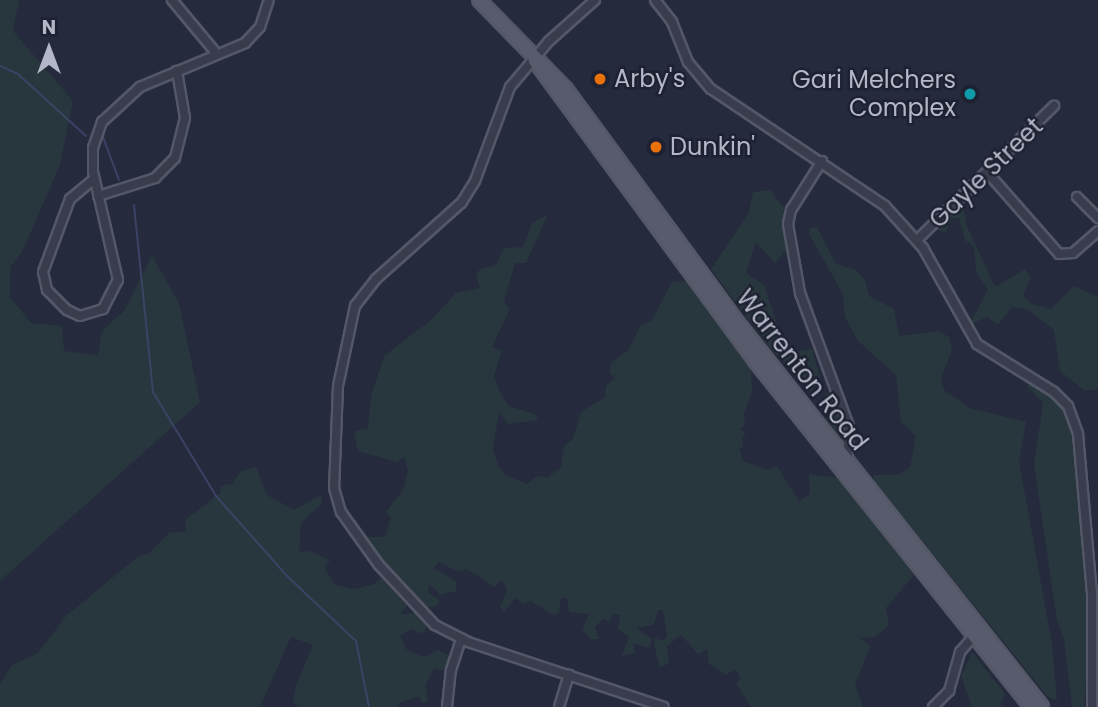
<!DOCTYPE html>
<html>
<head>
<meta charset="utf-8">
<style>
  body { margin:0 }
  #map { position:relative; width:1098px; height:707px; overflow:hidden; background:#252a3c; font-family:Poppins,sans-serif }
  div>[style] { position:absolute }
  .green>* { inset:0; background:#28373e }
  .stream>* { height:2px; margin:-1px; padding:0 1px; transform-origin:1px; border-radius:1px; background:#3b4364 }
  .roads { filter:drop-shadow(2px 0 #545767) drop-shadow(-2px 0 #545767) drop-shadow(0 2px #545767) drop-shadow(0 -2px #545767) }
  .street>* { height:8px; margin:-4px; padding:0 4px; transform-origin:4px; border-radius:4px; background:#393c4c }
  .primary>* { height:12px; margin:-6px; padding:0 6px; transform-origin:6px; border-radius:6px; background:#575b6c }
  .dots>* { width:19px; height:19px; translate:-50% -50%; box-sizing:border-box; border:4px solid #1e2131; border-radius:50% }
  span { translate:-50% -50%; white-space:nowrap; text-align:center; line-height:1.15; -webkit-text-stroke:5px #1e2131; paint-order:stroke }
  .poi-label { font-size:24px; color:#b4b7c7 }
  .left { translate:0 -50%; text-align:left }
  .right { translate:-100% -50%; text-align:right }
  .street-label { font-size:24px; color:#b4b7c7 }
  .north { position:absolute; left:14px; top:14px; width:70px; height:70px; -webkit-text-stroke:5px #1e2131; paint-order:stroke; rotate:0deg; font-size:19px; font-weight:700; line-height:28px; text-align:center; color:#b4b7c7 }
  .north::after { content:''; display:block; margin:auto; width:24px; height:32px; background:#b4b7c7; clip-path:polygon(50% 0,100% 100%,50% 72%,0 100%) }
</style>
</head>
<body>
<div id="map">
  <div class="green">
    <div style="clip-path:polygon(0 0,19px 0,13px 31px,73px 101px,60px 165px,22px 252px,10px 267px,10px 297px,31px 323px,62px 326px,64px 351px,98px 355px,102px 331px,125px 310px,152px 256px,179px 303px,200px 402px,0 581px)"></div>
    <div style="clip-path:polygon(770px 190px,784px 208px,786px 250px,775px 263px,756px 242px,746px 273px,764px 285px,787px 353px,812px 349px,820px 378px,811px 392px,770px 348px,711px 269px,749px 213px,753px 192px)"></div>
    <div style="clip-path:polygon(958px 205px,963px 206px,966px 224px,995px 287px,1025px 269px,1031px 277px,1023px 296px,1032px 304px,1051px 309px,1074px 286px,1098px 297px,1098px 389px,1085px 391px,1060px 371px,1054px 330px,1029px 310px,1012px 307px,998px 325px,987px 317px,969px 325px,988px 290px,976px 271px,974px 247px,965px 240px,959px 218px,952px 218px,945px 233px,938px 230px)"></div>
    <div style="clip-path:polygon(548px 214px,526px 263px,515px 263px,504px 302px,510px 309px,492px 347px,502px 351px,494px 376px,499px 391px,509px 406px,536px 415px,538px 420px,508px 424px,499px 412px,493px 449px,498px 465px,505px 475px,527px 484px,536px 476px,547px 478px,561px 467px,564px 446px,573px 439px,581px 412px,605px 397px,606px 386px,615px 378px,609px 373px,611px 363px,628px 350px,641px 325px,652px 320px,672px 282px,688px 280px,751px 367px,752px 392px,744px 414px,745px 426px,740px 429px,746px 434px,742px 437px,743px 448px,739px 447px,743px 461px,768px 470px,777px 466px,799px 501px,810px 494px,809px 474px,838px 478px,914px 575px,886px 608px,889px 625px,875px 637px,860px 638px,871px 646px,855px 684px,863px 707px,751px 707px,736px 683px,741px 678px,735px 669px,726px 675px,709px 664px,707px 650px,698px 654px,681px 635px,667px 646px,669px 663px,660px 668px,654px 645px,655px 638px,663px 641px,667px 636px,663px 610px,658px 610px,654px 625px,636px 628px,652px 639px,649px 648px,633px 643px,635px 653px,622px 656px,629px 637px,618px 629px,620px 615px,613px 614px,609px 622px,603px 619px,595px 627px,599px 639px,591px 639px,582px 630px,589px 614px,569px 612px,567px 598px,561px 598px,559px 613px,553px 615px,531px 601px,524px 604px,516px 598px,504px 612px,500px 607px,507px 590px,502px 580px,494px 587px,467px 569px,456px 571px,439px 562px,434px 568px,457px 582px,456px 591px,441px 595px,429px 584px,428px 592px,440px 601px,435px 607px,422px 608px,379px 560px,366px 537px,385px 537px,391px 518px,386px 512px,404px 488px,408px 471px,404px 457px,397px 462px,358px 451px,354px 431px,368px 429px,371px 396px,384px 356px,430px 321px,456px 293px,480px 288px,476px 275px,480px 269px,496px 265px,504px 248px,523px 247px,532px 223px)"></div>
    <div style="clip-path:polygon(817px 227px,836px 264px,854px 269px,865px 280px,869px 296px,894px 309px,899px 336px,939px 331px,949px 337px,952px 350px,941px 378px,944px 390px,969px 408px,1026px 422px,1019px 461px,1052px 644px,1057px 700px,1048px 697px,873px 480px,874px 475px,897px 475px,910px 467px,916px 436px,901px 422px,896px 375px,857px 340px,845px 317px,843px 294px,809px 234px,810px 228px)"></div>
    <div style="clip-path:polygon(1031px 383px,1058px 400px,1073px 432px,1089px 639px,1084px 707px,1072px 707px,1064px 639px,1057px 621px,1034px 464px,1043px 403px,1027px 386px)"></div>
    <div style="clip-path:polygon(826px 393px,834px 393px,845px 421px,841px 442px,819px 406px)"></div>
    <div style="clip-path:polygon(256px 467px,267px 495px,294px 510px,321px 495px,322px 503px,301px 523px,299px 552px,312px 551px,330px 561px,324px 567px,335px 585px,355px 589px,374px 584px,382px 577px,407px 606px,401px 614px,415px 613px,427px 626px,422px 634px,411px 629px,400px 636px,406px 649px,424px 657px,438px 650px,451px 657px,443px 671px,434px 669px,425px 685px,428px 702px,422px 703px,419px 696px,399px 703px,399px 707px,298px 707px,293px 701px,296px 686px,313px 645px,291px 637px,260px 707px,0 707px,0 684px,12px 665px,38px 653px,66px 616px,140px 555px,148px 554px,169px 533px,186px 531px,185px 520px,220px 493px,221px 486px,232px 484px,241px 471px)"></div>
    <div style="clip-path:polygon(972px 652px,1005px 694px,1000px 704px,1004px 707px,972px 707px,961px 676px)"></div>
  </div>
  <div class="stream">
    <div style="left:0;top:66px;width:20px;rotate:24deg"></div>
    <div style="left:18px;top:74px;width:92px;rotate:42.4deg"></div>
    <div style="left:103px;top:137px;width:46px;rotate:69.6deg"></div>
    <div style="left:134px;top:205px;width:188px;rotate:84.2deg"></div>
    <div style="left:153px;top:392px;width:122px;rotate:58.8deg"></div>
    <div style="left:216px;top:496px;width:108px;rotate:48.4deg"></div>
    <div style="left:288px;top:577px;width:93px;rotate:43.3deg"></div>
    <div style="left:356px;top:641px;width:67px;rotate:78.9deg"></div>
  </div>
  <div class="roads">
    <div class="street">
      <div style="left:172px;top:0;width:70px;rotate:50.2deg"></div>
      <div style="left:595px;top:0;width:62px;rotate:138.3deg"></div>
      <div style="left:549px;top:41px;width:60px;rotate:130.3deg"></div>
      <div style="left:510px;top:87px;width:100px;rotate:110.4deg"></div>
      <div style="left:475px;top:181px;width:26px;rotate:122deg"></div>
      <div style="left:461px;top:203px;width:114px;rotate:138.2deg"></div>
      <div style="left:376px;top:279px;width:34px;rotate:128deg"></div>
      <div style="left:355px;top:306px;width:82px;rotate:102deg"></div>
      <div style="left:338px;top:386px;width:102px;rotate:92.2deg"></div>
      <div style="left:334px;top:488px;width:25px;rotate:74deg"></div>
      <div style="left:341px;top:512px;width:65px;rotate:54.4deg"></div>
      <div style="left:379px;top:565px;width:82px;rotate:47deg"></div>
      <div style="left:435px;top:625px;width:37px;rotate:27deg"></div>
      <div style="left:468px;top:642px;width:206px;rotate:18.3deg"></div>
      <div style="left:655px;top:0;width:28px;rotate:52deg"></div>
      <div style="left:672px;top:22px;width:43px;rotate:68.2deg"></div>
      <div style="left:688px;top:62px;width:35px;rotate:50deg"></div>
      <div style="left:711px;top:89px;width:210px;rotate:33.9deg"></div>
      <div style="left:885px;top:206px;width:57px;rotate:47.9deg"></div>
      <div style="left:923px;top:248px;width:110px;rotate:60.6deg"></div>
      <div style="left:977px;top:344px;width:91px;rotate:31.9deg"></div>
      <div style="left:1054px;top:392px;width:20px;rotate:45deg"></div>
      <div style="left:1068px;top:406px;width:30px;rotate:70deg"></div>
      <div style="left:1078px;top:434px;width:161px;rotate:85deg"></div>
      <div style="left:1092px;top:594px;width:113px;rotate:90deg"></div>
      <div style="left:822px;top:161px;width:58px;rotate:122.3deg"></div>
      <div style="left:791px;top:210px;width:14px;rotate:102deg"></div>
      <div style="left:788px;top:224px;width:70px;rotate:80.1deg"></div>
      <div style="left:800px;top:293px;width:142px;rotate:69.8deg"></div>
      <div style="left:849px;top:426px;width:35px;rotate:93deg"></div>
      <div style="left:987px;top:172px;width:109px;rotate:48.7deg"></div>
      <div style="left:1059px;top:254px;width:14px;rotate:-4deg"></div>
      <div style="left:1073px;top:253px;width:33px;rotate:-41deg"></div>
      <div style="left:94px;top:179px;width:31px;rotate:140deg"></div>
      <div style="left:70px;top:199px;width:78px;rotate:110.3deg"></div>
      <div style="left:43px;top:272px;width:18px;rotate:77deg"></div>
      <div style="left:47px;top:290px;width:28px;rotate:45deg"></div>
      <div style="left:67px;top:310px;width:14px;rotate:25deg"></div>
      <div style="left:80px;top:316px;width:24px;rotate:-17deg"></div>
      <div style="left:103px;top:309px;width:33px;rotate:-63deg"></div>
      <div style="left:118px;top:280px;width:111px;rotate:-103deg"></div>
      <div style="left:93px;top:172px;width:24px;rotate:-90deg"></div>
      <div style="left:93px;top:148px;width:28px;rotate:-71deg"></div>
      <div style="left:102px;top:122px;width:52px;rotate:-42.6deg"></div>
      <div style="left:140px;top:87px;width:114px;rotate:-22.7deg"></div>
      <div style="left:245px;top:43px;width:22px;rotate:-47deg"></div>
      <div style="left:260px;top:27px;width:28px;rotate:-72deg"></div>
      <div style="left:98px;top:196px;width:60px;rotate:-17.5deg"></div>
      <div style="left:155px;top:178px;width:28px;rotate:-45deg"></div>
      <div style="left:175px;top:158px;width:41px;rotate:-76deg"></div>
      <div style="left:185px;top:118px;width:48px;rotate:-99.7deg"></div>
      <div style="left:1077px;top:197px;width:30px;rotate:45deg"></div>
      <div style="left:917px;top:240px;width:192px;rotate:-44.4deg"></div>
      <div style="left:447px;top:707px;width:37px;rotate:-84deg"></div>
      <div style="left:451px;top:670px;width:33px;rotate:-72deg"></div>
      <div style="left:559px;top:707px;width:34px;rotate:-73deg"></div>
      <div style="left:933px;top:707px;width:23px;rotate:-45deg"></div>
      <div style="left:949px;top:691px;width:41px;rotate:-74.2deg"></div>
      <div style="left:960px;top:652px;width:21px;rotate:-49deg"></div>
    </div>
    <div class="primary">
      <div style="left:479px;top:0;width:124px;rotate:45.7deg"></div>
      <div style="left:566px;top:89px;width:284px;rotate:53.7deg"></div>
      <div style="left:734px;top:318px;width:496px;rotate:51.6deg"></div>
      <div style="left:535px;top:61px;width:372px;rotate:53.7deg"></div>
      <div style="left:755px;top:361px;width:443px;rotate:51.4deg"></div>
    </div>
  </div>
  <div class="dots">
    <div style="left:600px;top:79px;background:#e8710a"></div>
    <div style="left:970px;top:94px;background:#0f9aa8"></div>
    <div style="left:656px;top:147px;background:#e8710a"></div>
  </div>
  <div class="poi-label">
    <span class="left" style="left:614px;top:79px">Arby's</span>
    <span class="right" style="left:956px;top:94px">Gari Melchers<br>Complex</span>
    <span class="left" style="left:670px;top:147px">Dunkin'</span>
  </div>
  <div class="street-label">
    <span style="left:986px;top:173px;rotate:-44deg">Gayle Street</span>
    <span style="left:802px;top:370px;rotate:52deg">Warrenton Road</span>
  </div>
  <div class="north">N</div>
</div>
</body>
</html>
